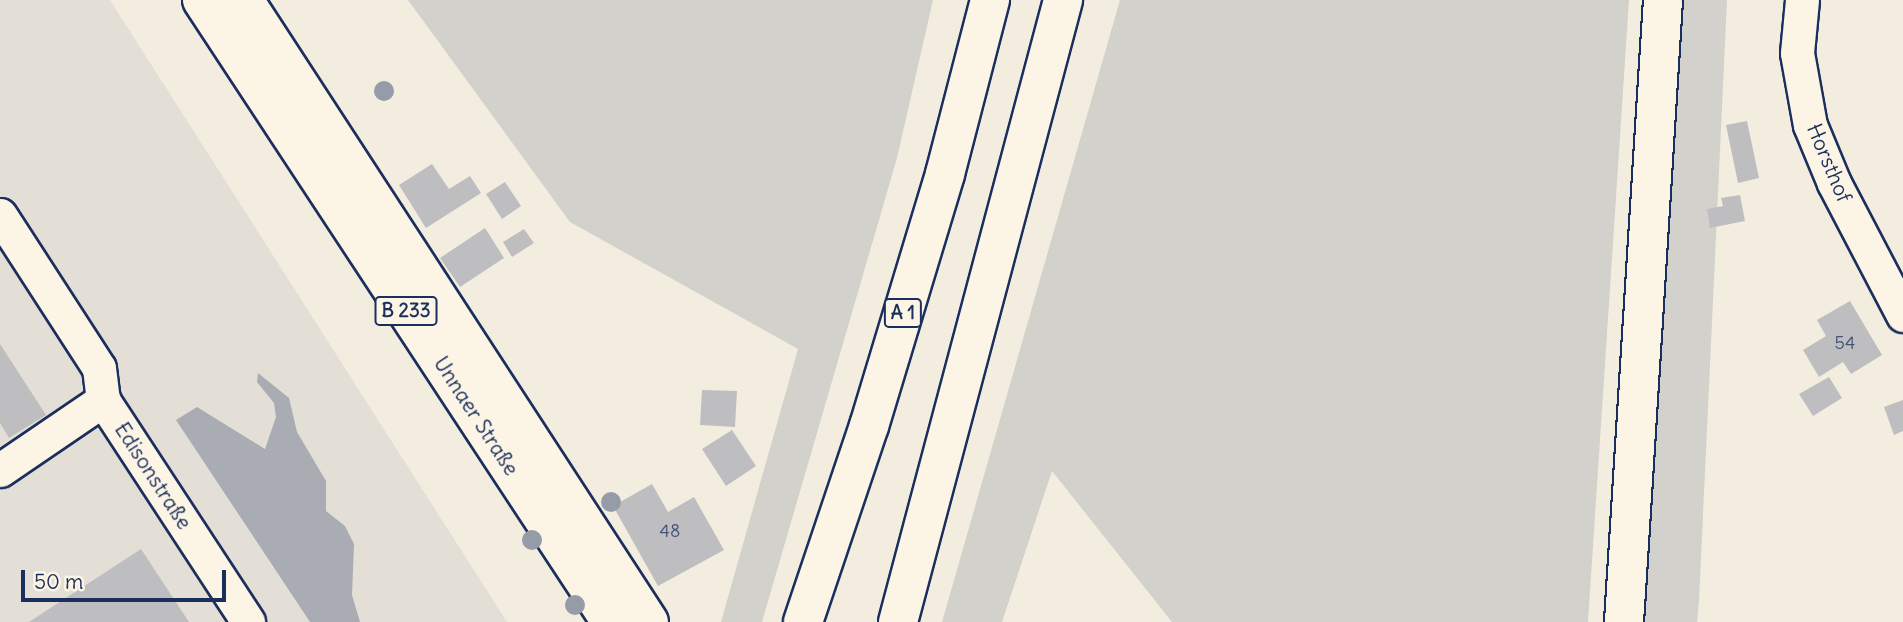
<!DOCTYPE html>
<html>
<head>
<meta charset="utf-8">
<style>
  body { margin:0 }
  #map { position:relative; width:1903px; height:622px; overflow:hidden; background:#f3ede0; font-family:Delius,sans-serif }
  div>[style] { position:absolute }
  .built>* { inset:0; background:#e3dfd6 }
  .green>* { inset:0; background:#d3d1cc }
  .water>* { inset:0; background:#a9acb3 }
  .building>* { inset:0; background:#bebec0 }
  .roads { filter:drop-shadow(2px 0 #1b2f5e) drop-shadow(-2px 0 #1b2f5e) drop-shadow(0 2px #1b2f5e) drop-shadow(0 -2px #1b2f5e) }
  .minor>* { height:33px; margin:-16.5px; padding:0 16.5px; transform-origin:16.5px; border-radius:16.5px; background:#fcf5e5 }
  .major>* { height:38px; margin:-19px; padding:0 19px; transform-origin:19px; border-radius:19px; background:#fcf5e5 }
  .highway>* { height:38px; margin:-19px; padding:0 19px; transform-origin:19px; border-radius:19px; background:#fcf5e5 }
  .trees>* { width:20px; height:20px; margin:-10px; border-radius:50%; background:#969ba8 }
  span { translate:-50% -50%; white-space:nowrap; text-align:center; line-height:1.15; -webkit-text-stroke:6px #fcf5e5; paint-order:stroke }
  .number-label { font-size:18px; color:#445376 }
  .number-label span { -webkit-text-stroke-width:0 }
  .shield-label span { padding:2px 5px; background:#fcf5e5; border:2px solid; border-radius:5px; -webkit-text-stroke-width:0 }
  .shield-label { font-size:19px; color:#1b2f5e; font-weight:700 }
  .street-label { font-size:21px; color:#1b2f5e }
  .scale { position:absolute; left:21px; top:570px; width:205px; height:32px; box-sizing:border-box; border:4px solid #1b2f5e; border-top:0; padding-left:9px; font-size:21px; line-height:24px; white-space:nowrap; color:#1b2f5e; -webkit-text-stroke:5px #fcf5e5; paint-order:stroke }
</style>
</head>
<body>
<div id="map">
  <div class="built">
    <div style="clip-path:polygon(0 0,110px 0,507px 622px,0 622px)"></div>
  </div>
  <div class="green">
    <div style="clip-path:polygon(408px 0,933px 0,897px 158px,762px 622px,721px 622px,798px 349px,570px 222px)"></div>
    <div style="clip-path:polygon(1120px 0,1629px 0,1588px 622px,1172px 622px,1052px 471px,1002px 622px,942px 622px)"></div>
    <div style="clip-path:polygon(1677px 0,1727px 0,1699px 601px,1697px 622px,1640px 622px)"></div>
  </div>
  <div class="water">
    <div style="clip-path:polygon(258px 373px,289px 398px,297px 432px,326px 481px,326px 511px,345px 526px,354px 544px,352px 595px,360px 622px,310px 622px,176px 420px,197px 407px,265px 449px,276px 417px,274px 403px,257px 382px)"></div>
  </div>
  <div class="building">
    <div style="clip-path:polygon(1747px 121px,1759px 178px,1738px 183px,1726px 125px)"></div>
    <div style="clip-path:polygon(432px 164px,449px 189px,470px 176px,481px 193px,426px 228px,399px 185px)"></div>
    <div style="clip-path:polygon(505px 182px,521px 206px,502px 219px,486px 194px)"></div>
    <div style="clip-path:polygon(1740px 195px,1745px 221px,1710px 228px,1707px 209px,1723px 206px,1721px 198px)"></div>
    <div style="clip-path:polygon(485px 228px,504px 258px,460px 287px,440px 258px)"></div>
    <div style="clip-path:polygon(524px 229px,534px 243px,512px 257px,503px 242px)"></div>
    <div style="clip-path:polygon(1850px 301px,1882px 355px,1851px 374px,1843px 362px,1819px 377px,1803px 350px,1826px 336px,1817px 320px)"></div>
    <div style="clip-path:polygon(0 344px,46px 415px,9px 438px,0 423px)"></div>
    <div style="clip-path:polygon(1829px 377px,1842px 398px,1813px 416px,1799px 394px)"></div>
    <div style="clip-path:polygon(702px 390px,737px 391px,735px 427px,700px 425px)"></div>
    <div style="clip-path:polygon(1903px 400px,1903px 431px,1894px 435px,1884px 407px)"></div>
    <div style="clip-path:polygon(732px 430px,756px 466px,726px 486px,702px 449px)"></div>
    <div style="clip-path:polygon(652px 484px,668px 512px,694px 497px,724px 550px,658px 586px,613px 506px)"></div>
    <div style="clip-path:polygon(141px 549px,189px 622px,29px 622px)"></div>
  </div>
  <div class="roads">
    <div class="minor">
      <div style="left:1802px;top:0;width:53px;rotate:95.4deg"></div>
      <div style="left:1797px;top:53px;width:73px;rotate:79.8deg"></div>
      <div style="left:1810px;top:125px;width:63px;rotate:67.5deg"></div>
      <div style="left:1834px;top:183px;width:149px;rotate:62.4deg"></div>
      <div style="left:0;top:215px;width:182px;rotate:57.1deg"></div>
      <div style="left:99px;top:368px;width:32px;rotate:83deg"></div>
      <div style="left:103px;top:400px;width:265px;rotate:56.8deg"></div>
      <div style="left:0;top:470px;width:125px;rotate:-34.2deg"></div>
    </div>
    <div class="major">
      <div style="left:202px;top:0;width:744px;rotate:56.67deg"></div>
      <div style="left:244px;top:0;width:742px;rotate:56.93deg"></div>
    </div>
    <div class="highway">
      <div style="left:803px;top:622px;width:207px;rotate:-71.4deg"></div>
      <div style="left:869px;top:426px;width:263px;rotate:-73.2deg"></div>
      <div style="left:945px;top:174px;width:180px;rotate:-75.5deg"></div>
      <div style="left:898px;top:622px;width:644px;rotate:-75.14deg"></div>
      <div style="left:1624px;top:622px;width:623px;rotate:-86.41deg"></div>
    </div>
  </div>
  <div class="trees">
    <div style="left:384px;top:91px"></div>
    <div style="left:611px;top:502px"></div>
    <div style="left:532px;top:540px"></div>
    <div style="left:575px;top:605px"></div>
  </div>
  <div class="number-label">
    <span style="left:1845px;top:343px">54</span>
    <span style="left:670px;top:531px">48</span>
  </div>
  <div class="shield-label">
    <span style="left:406px;top:311px">B 233</span>
    <span style="left:903px;top:313px">A 1</span>
  </div>
  <div class="street-label">
    <span style="left:1829px;top:163px;rotate:67deg">Horsthof</span>
    <span style="left:476px;top:416px;rotate:57deg">Unnaer Straße</span>
    <span style="left:153px;top:476px;rotate:57deg">Edisonstraße</span>
  </div>
  <div class="scale">50 m</div>
</div>
</body>
</html>
